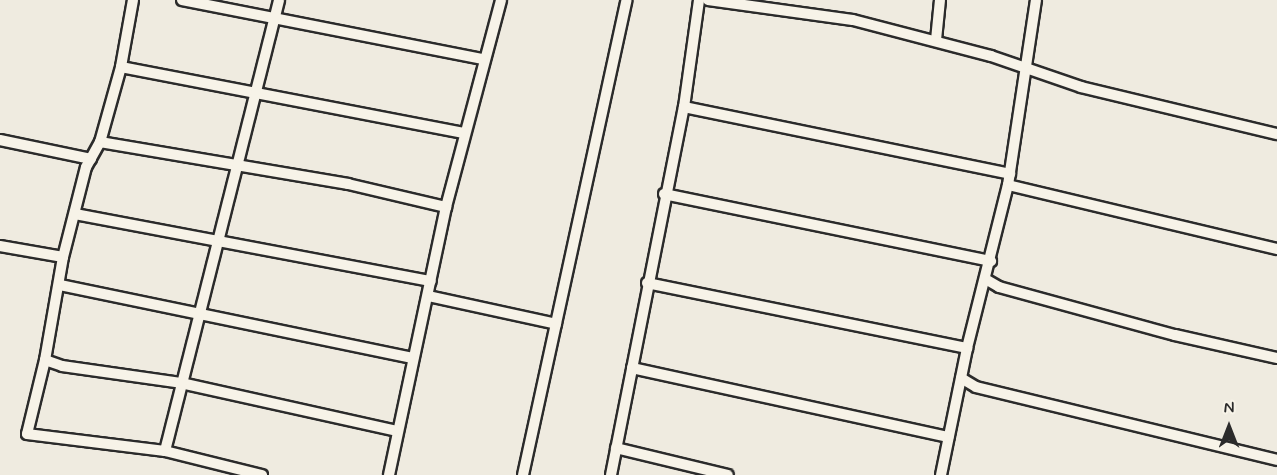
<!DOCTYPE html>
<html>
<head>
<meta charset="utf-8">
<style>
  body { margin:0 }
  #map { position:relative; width:1277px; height:475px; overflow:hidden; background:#efebe0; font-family:Mynerve,sans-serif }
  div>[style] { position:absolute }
  .roads { filter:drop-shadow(2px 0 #2b2b2b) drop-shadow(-2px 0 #2b2b2b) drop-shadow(0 2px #2b2b2b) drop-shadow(0 -2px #2b2b2b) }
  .minor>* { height:10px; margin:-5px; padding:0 5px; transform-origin:5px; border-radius:5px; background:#f7f3e8 }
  span { translate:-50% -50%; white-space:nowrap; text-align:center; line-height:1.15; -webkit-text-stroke:6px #f7f3e8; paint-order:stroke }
  .north { position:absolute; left:1199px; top:397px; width:60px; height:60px; -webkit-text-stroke:4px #f7f3e8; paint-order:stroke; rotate:0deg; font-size:16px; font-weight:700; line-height:24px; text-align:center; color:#2b2b2b }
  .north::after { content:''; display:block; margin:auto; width:21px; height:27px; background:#2b2b2b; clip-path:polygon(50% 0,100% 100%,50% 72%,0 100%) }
</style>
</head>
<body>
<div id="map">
  <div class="roads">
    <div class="minor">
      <div style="left:133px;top:0;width:68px;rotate:100.2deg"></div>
      <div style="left:121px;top:67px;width:78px;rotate:105.6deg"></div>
      <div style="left:100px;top:142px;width:29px;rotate:119deg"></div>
      <div style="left:86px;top:167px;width:93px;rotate:104.3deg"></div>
      <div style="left:63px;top:257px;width:105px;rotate:99.9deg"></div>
      <div style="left:45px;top:360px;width:76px;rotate:103.7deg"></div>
      <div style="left:27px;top:434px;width:139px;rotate:7deg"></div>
      <div style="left:165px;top:451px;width:100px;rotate:13.9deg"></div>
      <div style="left:182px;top:0;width:308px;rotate:11.1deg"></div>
      <div style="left:708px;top:0;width:146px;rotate:7.9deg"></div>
      <div style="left:853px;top:20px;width:143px;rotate:14.6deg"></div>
      <div style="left:991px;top:56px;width:95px;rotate:19deg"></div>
      <div style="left:1081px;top:87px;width:202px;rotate:13.5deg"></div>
      <div style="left:936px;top:40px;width:40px;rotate:-84.3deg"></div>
      <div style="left:121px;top:67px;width:349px;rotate:10.9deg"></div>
      <div style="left:684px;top:107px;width:333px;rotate:11.6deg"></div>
      <div style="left:0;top:140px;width:93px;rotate:11.8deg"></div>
      <div style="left:100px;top:142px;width:252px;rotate:9.6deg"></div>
      <div style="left:348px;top:184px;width:101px;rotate:13.2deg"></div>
      <div style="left:1008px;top:185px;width:277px;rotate:13.4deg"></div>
      <div style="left:664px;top:194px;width:334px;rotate:11.6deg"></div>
      <div style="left:75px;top:214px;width:362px;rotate:10.7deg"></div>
      <div style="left:0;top:246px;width:64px;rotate:9.9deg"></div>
      <div style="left:987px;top:280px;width:14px;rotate:30deg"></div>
      <div style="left:999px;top:287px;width:182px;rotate:15.3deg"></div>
      <div style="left:1175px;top:335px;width:105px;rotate:12.7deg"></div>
      <div style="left:647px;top:283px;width:327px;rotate:11.5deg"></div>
      <div style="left:60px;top:285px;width:360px;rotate:11.7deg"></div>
      <div style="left:428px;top:296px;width:131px;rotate:12.3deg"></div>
      <div style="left:45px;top:360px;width:18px;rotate:19deg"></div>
      <div style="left:62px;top:366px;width:120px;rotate:8.1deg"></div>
      <div style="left:181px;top:383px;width:222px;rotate:12.5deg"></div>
      <div style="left:632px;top:368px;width:324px;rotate:12.3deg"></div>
      <div style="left:961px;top:378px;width:17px;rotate:31deg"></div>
      <div style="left:976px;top:387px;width:310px;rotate:13.6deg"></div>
      <div style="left:616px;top:448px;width:115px;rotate:13.6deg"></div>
      <div style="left:165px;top:451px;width:465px;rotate:-75.8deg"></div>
      <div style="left:389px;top:475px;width:274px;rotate:-78deg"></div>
      <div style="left:446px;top:207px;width:214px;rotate:-75.1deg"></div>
      <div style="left:523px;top:475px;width:486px;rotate:-77.7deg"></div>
      <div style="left:611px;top:475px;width:375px;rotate:-78.8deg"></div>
      <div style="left:684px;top:107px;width:108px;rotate:-82deg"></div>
      <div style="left:941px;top:475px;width:130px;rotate:-78.4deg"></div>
      <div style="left:967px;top:348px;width:168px;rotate:-75.9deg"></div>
      <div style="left:1008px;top:185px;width:187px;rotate:-81.4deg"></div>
    </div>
  </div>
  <div class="north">N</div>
</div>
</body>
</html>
